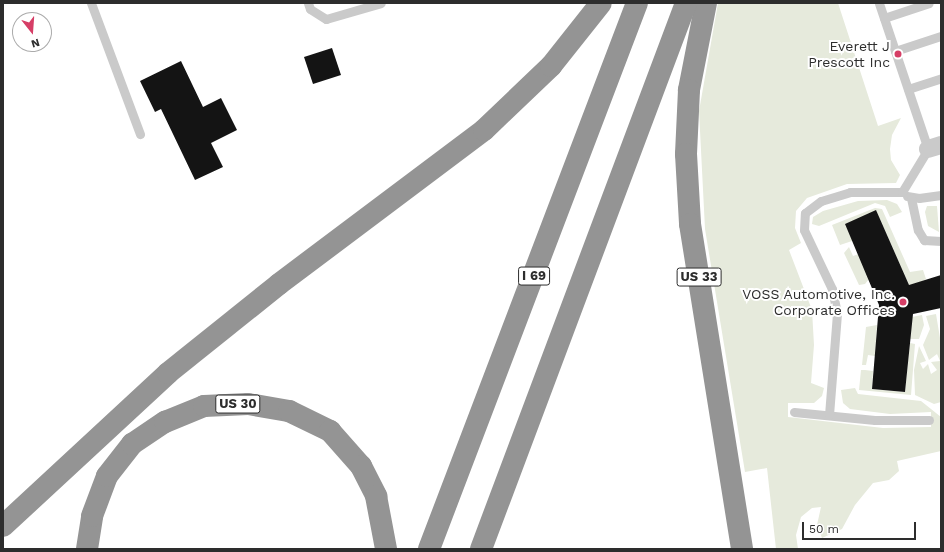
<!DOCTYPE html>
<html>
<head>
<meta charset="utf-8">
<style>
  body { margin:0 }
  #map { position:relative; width:944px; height:552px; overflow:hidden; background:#fff; font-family:"Work Sans",sans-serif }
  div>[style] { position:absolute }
  .green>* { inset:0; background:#e6eadc }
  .building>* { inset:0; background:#141414 }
  .service>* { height:9px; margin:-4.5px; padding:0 4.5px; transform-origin:4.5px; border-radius:4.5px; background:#cacaca }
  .minor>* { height:18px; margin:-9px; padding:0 9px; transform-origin:9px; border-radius:9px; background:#cacaca }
  .motorway>* { height:22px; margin:-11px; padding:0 11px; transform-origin:11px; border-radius:11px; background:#949494 }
  .dots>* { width:11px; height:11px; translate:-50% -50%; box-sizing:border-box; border:2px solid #fff; border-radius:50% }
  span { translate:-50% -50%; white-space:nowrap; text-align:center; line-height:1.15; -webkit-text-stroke:4px #fff; paint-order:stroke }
  .shield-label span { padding:1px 3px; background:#fff; border:1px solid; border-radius:3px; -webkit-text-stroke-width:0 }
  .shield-label { font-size:13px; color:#2d2d2d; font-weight:700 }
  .poi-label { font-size:14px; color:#2d2d2d }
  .right { translate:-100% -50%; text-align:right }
  .frame { position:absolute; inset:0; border:4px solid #2d2d2d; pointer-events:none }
  .north { position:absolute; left:12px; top:12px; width:40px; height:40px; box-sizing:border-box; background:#fff; border:1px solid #ababab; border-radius:50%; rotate:163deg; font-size:11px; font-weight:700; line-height:16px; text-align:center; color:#2d2d2d }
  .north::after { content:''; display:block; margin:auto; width:14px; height:18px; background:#d63e66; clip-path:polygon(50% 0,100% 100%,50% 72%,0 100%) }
  .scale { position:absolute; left:802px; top:522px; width:114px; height:18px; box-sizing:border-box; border:2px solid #2d2d2d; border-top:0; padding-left:5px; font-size:12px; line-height:14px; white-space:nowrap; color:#2d2d2d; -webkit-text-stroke:3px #fff; paint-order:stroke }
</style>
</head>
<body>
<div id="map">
  <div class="green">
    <div style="clip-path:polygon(718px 3px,838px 3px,878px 126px,901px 118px,892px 135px,890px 149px,891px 160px,900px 175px,896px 183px,847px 184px,807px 198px,796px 211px,795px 228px,801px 243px,789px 250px,812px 310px,814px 345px,811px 383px,824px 388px,822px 396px,814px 403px,788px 403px,788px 417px,883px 428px,931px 427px,931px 412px,890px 414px,850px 409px,843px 403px,841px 390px,855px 388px,858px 394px,921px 401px,941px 417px,941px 451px,897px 461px,899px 471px,889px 480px,873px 483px,855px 505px,842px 529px,822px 538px,817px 525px,821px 507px,812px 508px,801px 517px,796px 535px,798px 549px,776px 549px,767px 468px,745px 472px,705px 229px,699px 111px)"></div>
    <div style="clip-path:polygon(887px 200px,897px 204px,902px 212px,890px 217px,885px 206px,875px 203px,819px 226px,812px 224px,813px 217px,823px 211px,858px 201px)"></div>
    <div style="clip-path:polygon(927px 206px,937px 206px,939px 232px,928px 226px,925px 212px)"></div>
    <div style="clip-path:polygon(875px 208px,882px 209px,910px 272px,923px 270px,926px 279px,910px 288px,876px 211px,852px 241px,840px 245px,832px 225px)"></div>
    <div style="clip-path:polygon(849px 247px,853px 256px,859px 254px,869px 279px,865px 284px,859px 285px,844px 253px)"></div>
    <div style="clip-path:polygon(936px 314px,941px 344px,941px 402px,934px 404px,915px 395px,914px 370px,919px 346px,926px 361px,920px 363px,923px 369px,928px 364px,931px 374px,937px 370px,931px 362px,940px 361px,937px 354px,929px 360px,923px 345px,930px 329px,926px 316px)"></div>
    <div style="clip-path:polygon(922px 315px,924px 325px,919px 339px,910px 339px,912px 317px)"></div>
    <div style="clip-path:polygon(877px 325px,875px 356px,868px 355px,866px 365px,862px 365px,866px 327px)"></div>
    <div style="clip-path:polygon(910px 343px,915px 344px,911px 395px,859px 390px,861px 370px,865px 370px,873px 371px,872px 389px,905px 392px)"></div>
  </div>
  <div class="building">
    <div style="clip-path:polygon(332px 48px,341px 75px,313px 84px,304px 57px)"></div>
    <div style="clip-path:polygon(181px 61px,203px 107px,221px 98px,237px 130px,211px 143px,223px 167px,195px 180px,161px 109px,155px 112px,140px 81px)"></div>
    <div style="clip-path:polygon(876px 210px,909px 285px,941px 275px,941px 308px,913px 314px,905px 392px,872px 389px,879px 305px,845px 224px)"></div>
  </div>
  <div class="service">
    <div style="left:91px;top:3px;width:140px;rotate:69.5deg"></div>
    <div style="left:308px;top:3px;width:6px;rotate:72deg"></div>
    <div style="left:310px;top:9px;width:19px;rotate:32deg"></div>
    <div style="left:326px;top:19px;width:57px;rotate:-16.2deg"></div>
    <div style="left:884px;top:18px;width:47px;rotate:-18.4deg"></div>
    <div style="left:895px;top:51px;width:48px;rotate:-18.1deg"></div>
    <div style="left:908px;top:89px;width:35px;rotate:-18deg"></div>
    <div style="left:907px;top:196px;width:12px;rotate:9deg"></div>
    <div style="left:919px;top:198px;width:22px;rotate:-8deg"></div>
    <div style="left:911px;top:198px;width:33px;rotate:78deg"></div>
    <div style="left:918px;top:230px;width:12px;rotate:59deg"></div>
    <div style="left:924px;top:240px;width:17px;rotate:3deg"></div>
    <div style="left:794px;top:412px;width:81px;rotate:5.6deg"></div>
    <div style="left:875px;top:420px;width:54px"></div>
    <div style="left:829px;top:415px;width:102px;rotate:-85.5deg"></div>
    <div style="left:837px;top:313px;width:25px;rotate:-102deg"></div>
    <div style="left:832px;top:289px;width:65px;rotate:-115.4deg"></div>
    <div style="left:804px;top:230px;width:17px;rotate:-87deg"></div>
    <div style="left:805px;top:213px;width:20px;rotate:-37deg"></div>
    <div style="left:821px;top:201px;width:30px;rotate:-17deg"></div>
    <div style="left:850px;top:192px;width:52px"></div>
    <div style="left:902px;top:192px;width:50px;rotate:-58.8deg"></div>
    <div style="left:928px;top:149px;width:154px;rotate:-108.6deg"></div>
  </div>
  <div class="minor">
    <div style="left:928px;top:149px;width:14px;rotate:-17deg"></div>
  </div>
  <div class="motorway">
    <div style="left:706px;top:3px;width:89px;rotate:101.1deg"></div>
    <div style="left:689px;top:90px;width:64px;rotate:92.7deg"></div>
    <div style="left:686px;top:154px;width:70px;rotate:86.7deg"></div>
    <div style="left:690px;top:224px;width:329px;rotate:80.9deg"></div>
    <div style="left:3px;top:526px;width:225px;rotate:-42.8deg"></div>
    <div style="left:168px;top:373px;width:142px;rotate:-38.7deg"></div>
    <div style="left:279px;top:284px;width:256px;rotate:-36.9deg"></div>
    <div style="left:484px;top:130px;width:93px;rotate:-43.7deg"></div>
    <div style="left:551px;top:66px;width:80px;rotate:-51.6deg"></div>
    <div style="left:87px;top:549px;width:33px;rotate:-81deg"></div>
    <div style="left:92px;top:516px;width:43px;rotate:-69.4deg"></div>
    <div style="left:107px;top:476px;width:41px;rotate:-52deg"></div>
    <div style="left:132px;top:444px;width:40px;rotate:-34deg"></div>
    <div style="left:165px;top:422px;width:42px;rotate:-22.3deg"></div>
    <div style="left:204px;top:406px;width:44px;rotate:-2.6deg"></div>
    <div style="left:248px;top:404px;width:42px;rotate:9.7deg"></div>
    <div style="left:289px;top:411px;width:46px;rotate:26deg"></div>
    <div style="left:330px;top:431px;width:47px;rotate:48.5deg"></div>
    <div style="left:361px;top:466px;width:34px;rotate:63deg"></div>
    <div style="left:376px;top:496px;width:54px;rotate:79.3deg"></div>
    <div style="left:429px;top:549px;width:584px;rotate:-69.15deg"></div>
    <div style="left:481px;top:549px;width:583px;rotate:-69.42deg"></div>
  </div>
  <div class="dots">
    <div style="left:898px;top:54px;background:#d63e66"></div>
    <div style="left:903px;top:302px;background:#d63e66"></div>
  </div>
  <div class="shield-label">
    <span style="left:534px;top:276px">I 69</span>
    <span style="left:699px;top:277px">US 33</span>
    <span style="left:238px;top:404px">US 30</span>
  </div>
  <div class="poi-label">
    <span class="right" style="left:890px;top:54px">Everett J<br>Prescott Inc</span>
    <span class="right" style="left:895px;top:302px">VOSS Automotive, Inc.<br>Corporate Offices</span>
  </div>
  <div class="frame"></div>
  <div class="north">N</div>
  <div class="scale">50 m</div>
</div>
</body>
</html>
